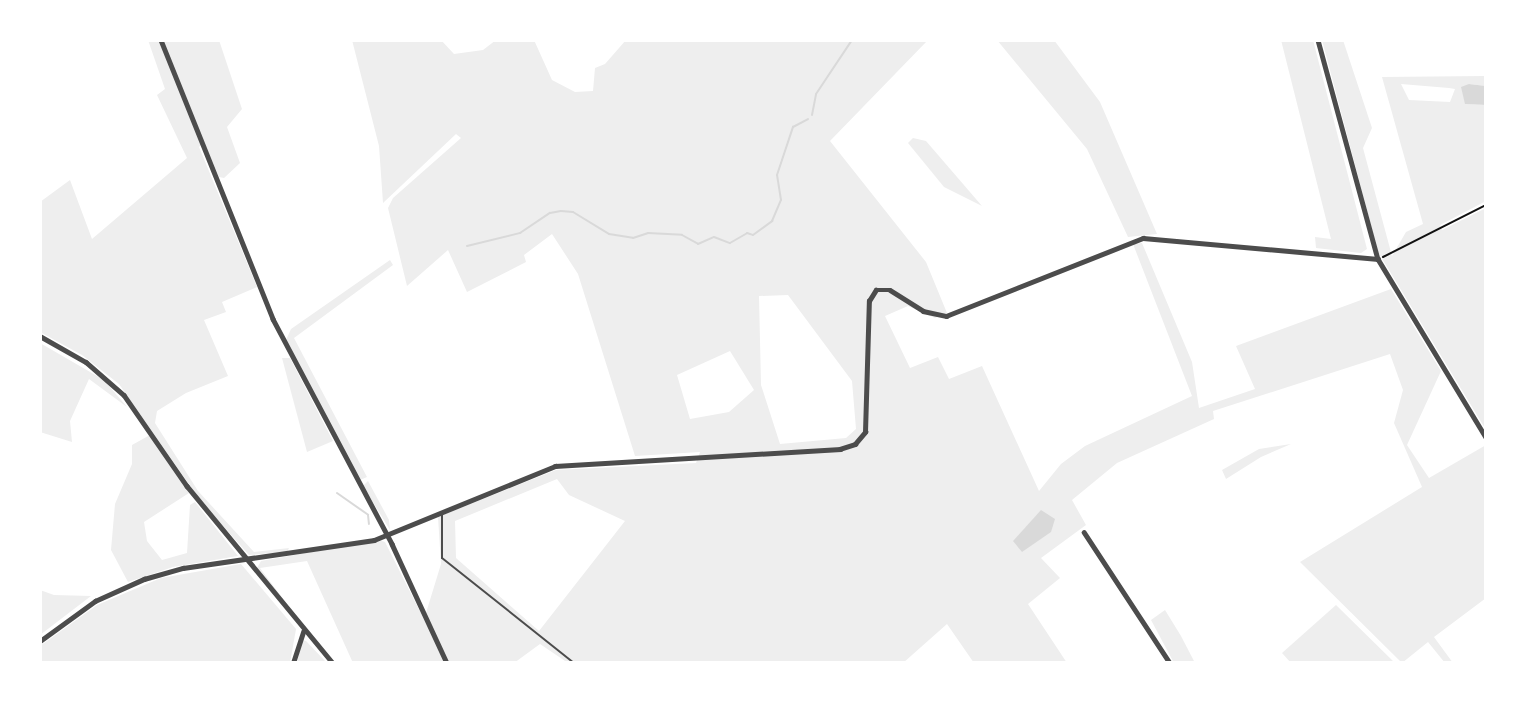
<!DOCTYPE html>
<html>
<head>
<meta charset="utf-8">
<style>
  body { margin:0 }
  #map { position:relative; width:1526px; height:703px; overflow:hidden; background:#fff; font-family:"Fira Sans",sans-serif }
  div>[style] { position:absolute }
  .green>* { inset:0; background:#eee }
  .water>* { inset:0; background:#d9d9d9 }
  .stream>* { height:2px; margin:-1px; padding:0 1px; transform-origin:1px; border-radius:1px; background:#d9d9d9 }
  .path>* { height:2px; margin:-1px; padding:0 1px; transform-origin:1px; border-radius:1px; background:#111 }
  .service>* { height:2px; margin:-1px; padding:0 1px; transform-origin:1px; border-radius:1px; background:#4c4c4c }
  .minor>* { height:4.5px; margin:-2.25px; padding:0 2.25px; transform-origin:2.25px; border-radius:2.25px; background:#4c4c4c }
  span { translate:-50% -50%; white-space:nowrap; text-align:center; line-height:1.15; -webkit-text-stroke:5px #fff; paint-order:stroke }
  .frame { position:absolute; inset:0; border:42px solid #fff; pointer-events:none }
</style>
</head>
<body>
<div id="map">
  <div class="green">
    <div style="clip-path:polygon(148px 40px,219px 40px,242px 109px,227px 127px,240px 163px,224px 178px,219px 177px,204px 142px,199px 147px,257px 287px,222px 302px,226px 312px,204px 320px,228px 376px,186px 393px,157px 411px,155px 423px,198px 491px,254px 552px,289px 548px,287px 552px,249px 555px,200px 500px,119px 384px,82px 355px,40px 332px,40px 202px,70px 180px,92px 239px,187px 158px,157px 95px,165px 89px)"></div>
    <div style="clip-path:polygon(evenodd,352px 40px,441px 40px,454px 54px,483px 50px,496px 40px,534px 40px,552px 80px,575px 92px,593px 91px,595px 68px,605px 64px,626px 40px,928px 40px,830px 141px,926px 262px,947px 313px,935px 318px,908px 306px,885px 316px,910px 368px,938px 357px,949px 379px,982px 366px,1039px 491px,1061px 464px,1085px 446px,1192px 396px,1133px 244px,1142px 243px,1192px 362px,1199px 408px,1255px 389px,1236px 346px,1391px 289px,1441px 371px,1407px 445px,1429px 478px,1486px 445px,1486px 598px,1434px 637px,1453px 663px,1445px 663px,1428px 642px,1402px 663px,1300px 562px,1422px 487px,1394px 423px,1403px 390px,1390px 354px,1213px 411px,1214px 419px,1117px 463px,1072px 500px,1086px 525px,1041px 558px,1060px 578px,1028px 604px,1067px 663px,974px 663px,947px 624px,903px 663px,568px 663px,540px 644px,514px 663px,448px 663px,426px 613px,441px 564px,438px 517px,556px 470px,696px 463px,700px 452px,635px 456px,578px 274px,552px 234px,524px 255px,526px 262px,467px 292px,448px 250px,407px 286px,388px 208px,393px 198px,461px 138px,456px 134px,383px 203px,379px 146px,352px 40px,788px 295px,852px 381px,856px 429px,846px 438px,780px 444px,761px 385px,759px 296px,788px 295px,352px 40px,730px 351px,754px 390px,729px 412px,690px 419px,677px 375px,730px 351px,352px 40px,557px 479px,569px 495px,625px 521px,539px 631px,456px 558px,455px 521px,557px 479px)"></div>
    <div style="clip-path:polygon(997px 40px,1054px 40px,1100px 102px,1157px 234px,1128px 237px,1087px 149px)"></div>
    <div style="clip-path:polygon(1281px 40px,1313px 40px,1367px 249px,1361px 253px,1316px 248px,1315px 237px,1331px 239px)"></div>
    <div style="clip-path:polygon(evenodd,1322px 40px,1343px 40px,1372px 128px,1363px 148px,1392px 256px,1406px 232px,1423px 224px,1382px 77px,1486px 76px,1486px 86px,1469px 84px,1465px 104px,1486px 105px,1486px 201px,1440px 225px,1442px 230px,1486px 208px,1486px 430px,1378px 252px,1322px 40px,1401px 84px,1449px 88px,1455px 89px,1450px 102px,1409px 100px,1401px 84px)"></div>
    <div style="clip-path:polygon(913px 138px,926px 141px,982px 206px,944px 187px,908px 143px)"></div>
    <div style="clip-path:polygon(390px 260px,393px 265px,294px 338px,367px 477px,360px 480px,286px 340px,291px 329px)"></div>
    <div style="clip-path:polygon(40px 343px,104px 380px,127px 407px,89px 379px,70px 421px,72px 442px,40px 432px)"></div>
    <div style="clip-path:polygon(282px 358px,290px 358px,333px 441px,307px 452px)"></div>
    <div style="clip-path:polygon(150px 435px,189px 493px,144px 522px,147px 541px,162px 560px,187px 553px,190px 505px,195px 502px,238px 556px,173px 567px,128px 582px,111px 550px,115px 504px,132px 464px,132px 445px)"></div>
    <div style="clip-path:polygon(1291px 444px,1261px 457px,1226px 479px,1222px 470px,1259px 449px)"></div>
    <div style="clip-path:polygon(368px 481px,389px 520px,390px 530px,363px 486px)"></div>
    <div style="clip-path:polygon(379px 540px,385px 542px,446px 663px,353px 663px,307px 561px,260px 568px,301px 623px,257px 568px,261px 561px)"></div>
    <div style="clip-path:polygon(241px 564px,296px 629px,290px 663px,40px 663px,40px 646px,97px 605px,161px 578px)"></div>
    <div style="clip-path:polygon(40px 590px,54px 595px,91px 596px,40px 635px)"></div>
    <div style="clip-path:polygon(1336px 605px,1395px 663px,1291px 663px,1282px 653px)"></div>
    <div style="clip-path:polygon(1165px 610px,1181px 636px,1195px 663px,1174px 663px,1151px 620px)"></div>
    <div style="clip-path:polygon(302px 640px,306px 641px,327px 663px,297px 663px)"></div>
  </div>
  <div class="water">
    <div style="clip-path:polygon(1469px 84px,1486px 86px,1486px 105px,1465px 104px,1461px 87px)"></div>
    <div style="clip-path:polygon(1041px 510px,1055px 519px,1051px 532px,1022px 552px,1013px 541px)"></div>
  </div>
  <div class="stream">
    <div style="left:812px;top:115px;width:21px;rotate:-79deg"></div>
    <div style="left:816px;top:94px;width:65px;rotate:-56.3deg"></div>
    <div style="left:467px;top:246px;width:55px;rotate:-13.8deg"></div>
    <div style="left:520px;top:233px;width:36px;rotate:-34deg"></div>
    <div style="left:550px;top:213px;width:11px;rotate:-10deg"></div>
    <div style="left:561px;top:211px;width:12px;rotate:5deg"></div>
    <div style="left:573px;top:212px;width:42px;rotate:31.4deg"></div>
    <div style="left:609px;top:234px;width:24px;rotate:9deg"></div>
    <div style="left:633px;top:238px;width:16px;rotate:-18deg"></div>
    <div style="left:648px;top:233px;width:34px;rotate:3deg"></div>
    <div style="left:682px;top:235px;width:18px;rotate:29deg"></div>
    <div style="left:698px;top:244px;width:17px;rotate:-24deg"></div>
    <div style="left:714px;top:237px;width:17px;rotate:21deg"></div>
    <div style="left:730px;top:243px;width:20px;rotate:-30deg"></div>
    <div style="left:747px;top:233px;width:6px;rotate:18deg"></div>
    <div style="left:753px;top:235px;width:24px;rotate:-36deg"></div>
    <div style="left:772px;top:221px;width:23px;rotate:-67deg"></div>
    <div style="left:781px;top:200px;width:25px;rotate:-99deg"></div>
    <div style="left:777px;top:175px;width:51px;rotate:-71.6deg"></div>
    <div style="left:793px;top:127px;width:17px;rotate:-28deg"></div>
    <div style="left:337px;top:493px;width:38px;rotate:35deg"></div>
    <div style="left:368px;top:515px;width:9px;rotate:84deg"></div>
  </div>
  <div class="path">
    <div style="left:1383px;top:257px;width:115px;rotate:-26.8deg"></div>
  </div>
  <div class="service">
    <div style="left:442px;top:515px;width:43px;rotate:90deg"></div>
    <div style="left:442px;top:558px;width:169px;rotate:38.5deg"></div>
  </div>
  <div class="minor">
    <div style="left:161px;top:40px;width:301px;rotate:68.1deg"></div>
    <div style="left:273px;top:319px;width:255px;rotate:62.1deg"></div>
    <div style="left:392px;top:544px;width:131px;rotate:65.2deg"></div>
    <div style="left:1318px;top:40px;width:227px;rotate:74.7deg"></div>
    <div style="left:1378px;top:259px;width:208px;rotate:58.8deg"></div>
    <div style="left:40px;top:336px;width:53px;rotate:29.5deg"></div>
    <div style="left:86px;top:362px;width:50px;rotate:41deg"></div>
    <div style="left:124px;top:395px;width:111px;rotate:55.3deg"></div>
    <div style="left:187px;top:486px;width:229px;rotate:50.5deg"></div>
    <div style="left:1084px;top:532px;width:157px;rotate:56.7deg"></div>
    <div style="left:40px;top:641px;width:68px;rotate:-36deg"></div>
    <div style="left:95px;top:601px;width:54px;rotate:-24.2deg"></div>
    <div style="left:144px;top:579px;width:41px;rotate:-15.8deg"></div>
    <div style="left:183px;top:568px;width:193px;rotate:-8.3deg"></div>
    <div style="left:374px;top:540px;width:196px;rotate:-22.2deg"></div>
    <div style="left:555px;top:466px;width:286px;rotate:-3.4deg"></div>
    <div style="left:840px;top:449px;width:16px;rotate:-18deg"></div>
    <div style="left:855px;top:444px;width:16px;rotate:-50deg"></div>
    <div style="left:865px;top:432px;width:131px;rotate:-88.3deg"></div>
    <div style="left:869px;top:301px;width:13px;rotate:-58deg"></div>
    <div style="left:876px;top:290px;width:14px"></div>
    <div style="left:890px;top:290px;width:39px;rotate:32deg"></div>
    <div style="left:923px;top:311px;width:24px;rotate:12deg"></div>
    <div style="left:946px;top:316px;width:212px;rotate:-21.6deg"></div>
    <div style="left:1143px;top:238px;width:236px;rotate:5.1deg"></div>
    <div style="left:293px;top:663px;width:33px;rotate:-72deg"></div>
  </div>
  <div class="frame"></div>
</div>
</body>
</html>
